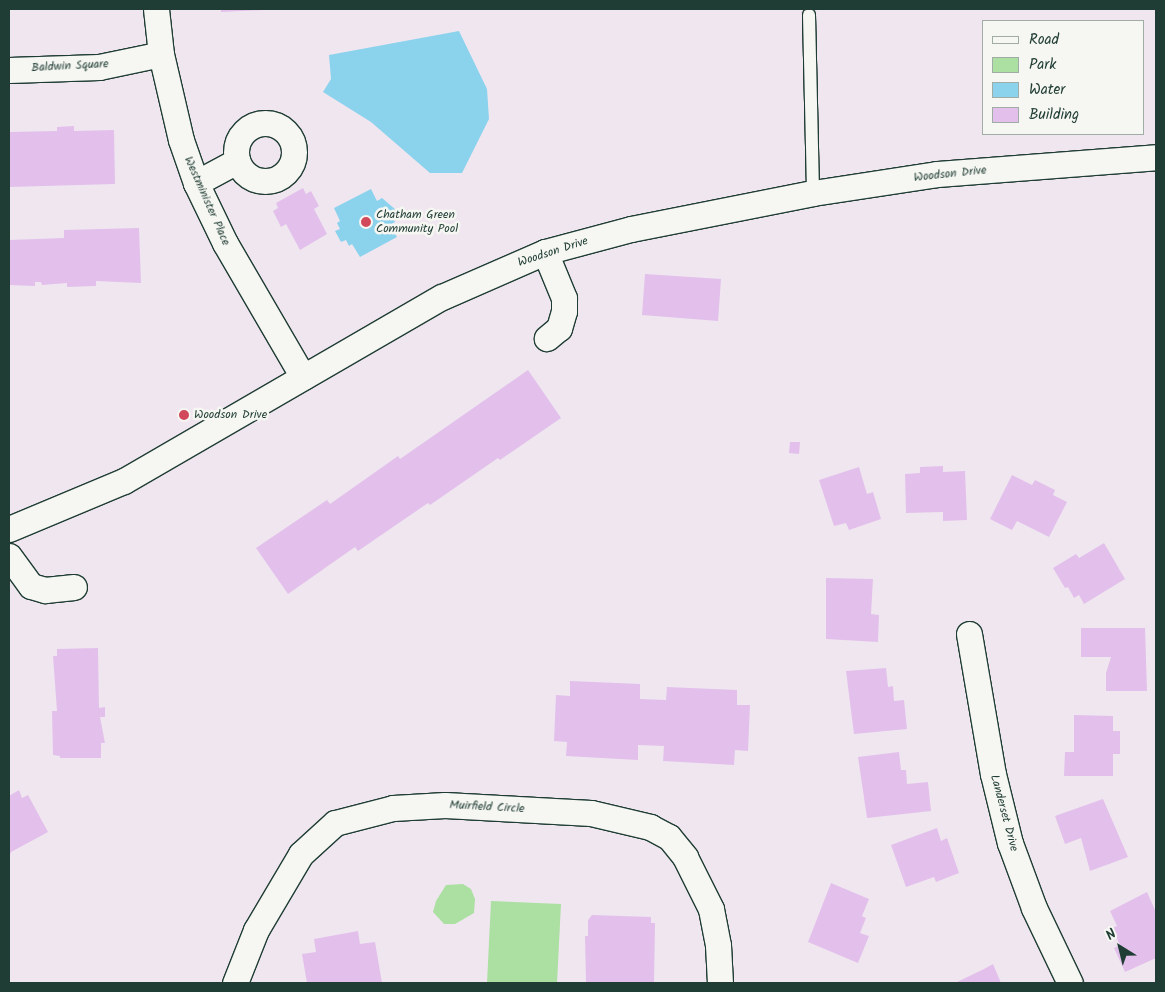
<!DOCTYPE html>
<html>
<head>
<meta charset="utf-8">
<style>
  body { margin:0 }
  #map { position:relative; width:1165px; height:992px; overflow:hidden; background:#f0e6f0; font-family:Kalam,sans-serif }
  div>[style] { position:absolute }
  .green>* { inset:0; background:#ace0a2 }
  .water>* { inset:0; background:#8bd2ed }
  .building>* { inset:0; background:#e2c0eb }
  .roads { filter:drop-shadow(1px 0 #1f3d34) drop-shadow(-1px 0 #1f3d34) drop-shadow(0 1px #1f3d34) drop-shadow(0 -1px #1f3d34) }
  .lane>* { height:12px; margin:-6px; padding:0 6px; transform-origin:6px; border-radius:6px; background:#f6f6f2 }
  .street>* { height:25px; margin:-12.5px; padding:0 12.5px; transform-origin:12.5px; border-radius:12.5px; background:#f6f6f2 }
  .street>.ring { margin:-12.5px; padding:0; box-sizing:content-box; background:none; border:25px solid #f6f6f2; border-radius:50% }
  .dots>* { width:14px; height:14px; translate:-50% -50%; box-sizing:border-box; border:2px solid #f6f6f2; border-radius:50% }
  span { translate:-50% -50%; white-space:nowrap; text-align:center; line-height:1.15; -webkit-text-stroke:5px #f6f6f2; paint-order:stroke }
  .street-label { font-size:12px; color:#1f3d34 }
  .poi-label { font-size:12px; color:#1f3d34 }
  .left { translate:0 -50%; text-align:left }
  .frame { position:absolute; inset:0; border:10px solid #1f3d34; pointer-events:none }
  .legend { position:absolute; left:982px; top:20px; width:162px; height:115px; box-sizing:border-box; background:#f6f6f2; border:1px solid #a0aca6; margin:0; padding:6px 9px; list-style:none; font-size:15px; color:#1f3d34 }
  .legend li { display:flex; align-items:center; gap:10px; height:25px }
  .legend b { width:25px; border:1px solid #a0aca6 }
  .north { position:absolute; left:1095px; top:922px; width:50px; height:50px; -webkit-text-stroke:4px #f6f6f2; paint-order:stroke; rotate:324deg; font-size:14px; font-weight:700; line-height:20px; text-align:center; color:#1f3d34 }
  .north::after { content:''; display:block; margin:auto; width:18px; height:22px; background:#1f3d34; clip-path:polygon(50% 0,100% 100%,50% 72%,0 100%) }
</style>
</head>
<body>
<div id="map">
  <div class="green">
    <div style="clip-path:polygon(463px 884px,471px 889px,475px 899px,474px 913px,455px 924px,444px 924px,433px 912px,436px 901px,446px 885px)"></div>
    <div style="clip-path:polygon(491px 901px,561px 904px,557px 983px,487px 983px)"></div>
  </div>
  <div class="water">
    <div style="clip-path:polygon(459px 31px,487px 89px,489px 119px,462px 173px,430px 173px,371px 122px,323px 92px,331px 79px,329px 55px)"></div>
    <div style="clip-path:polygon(371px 189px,377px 201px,382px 198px,396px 210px,392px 217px,395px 222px,390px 225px,397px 237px,360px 257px,352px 244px,349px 246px,346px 240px,341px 242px,335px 231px,340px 229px,337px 223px,340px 221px,334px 208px)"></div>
  </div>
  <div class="building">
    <div style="clip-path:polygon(221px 9px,264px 9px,264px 10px,221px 12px)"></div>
    <div style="clip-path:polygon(74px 126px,74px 131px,114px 130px,115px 184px,9px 187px,9px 132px,57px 131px,57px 127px)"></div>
    <div style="clip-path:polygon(303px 188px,306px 194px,311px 191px,319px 206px,314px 209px,327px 234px,300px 250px,286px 224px,281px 227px,273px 211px,278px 208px,276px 203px)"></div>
    <div style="clip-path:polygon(139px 228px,141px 283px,96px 281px,96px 286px,67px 287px,67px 283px,42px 285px,41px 282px,35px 282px,35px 286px,9px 285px,9px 240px,64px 238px,64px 230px)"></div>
    <div style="clip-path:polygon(645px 274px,721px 279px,718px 321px,642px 315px)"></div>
    <div style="clip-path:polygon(528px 370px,561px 418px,500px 460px,498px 458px,430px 505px,428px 503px,358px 551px,355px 547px,288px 594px,256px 548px,327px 500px,330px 504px,398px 456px,400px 459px)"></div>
    <div style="clip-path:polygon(790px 442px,800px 442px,799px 454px,789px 453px)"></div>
    <div style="clip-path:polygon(943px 466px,943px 472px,965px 471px,967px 520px,943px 521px,943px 512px,906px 513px,905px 474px,920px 473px,920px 467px)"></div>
    <div style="clip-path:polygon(859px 467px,867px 494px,873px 492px,881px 519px,849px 530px,846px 523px,834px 526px,819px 480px)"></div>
    <div style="clip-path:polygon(1012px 475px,1032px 485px,1035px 480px,1055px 490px,1053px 495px,1067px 502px,1049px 537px,1017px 521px,1012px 530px,990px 519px)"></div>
    <div style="clip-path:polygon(1104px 543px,1125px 579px,1084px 604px,1079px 595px,1074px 598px,1068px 587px,1065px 588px,1053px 568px,1076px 554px,1079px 558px)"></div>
    <div style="clip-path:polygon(826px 578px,873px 579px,871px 614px,879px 615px,878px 642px,826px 639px)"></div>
    <div style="clip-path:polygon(1081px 628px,1145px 628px,1147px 691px,1106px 691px,1106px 673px,1111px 657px,1081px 657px)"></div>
    <div style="clip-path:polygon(98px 648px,99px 708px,105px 707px,105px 717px,100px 717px,105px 743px,101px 743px,101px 758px,60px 758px,60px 756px,53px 755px,52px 711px,57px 711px,53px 656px,57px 656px,57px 649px)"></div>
    <div style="clip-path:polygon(886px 668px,888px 687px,893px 686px,894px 701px,904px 700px,907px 729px,854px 734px,846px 671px)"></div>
    <div style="clip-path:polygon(570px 681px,640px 684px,640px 699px,666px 700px,667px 687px,737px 690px,737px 705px,750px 705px,748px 751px,735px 750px,734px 765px,663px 761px,664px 746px,638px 745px,638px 760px,566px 756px,567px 742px,554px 741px,556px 695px,570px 696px)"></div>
    <div style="clip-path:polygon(1074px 715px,1113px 716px,1113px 731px,1120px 731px,1120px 754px,1113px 754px,1113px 776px,1064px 776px,1065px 752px,1074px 752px)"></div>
    <div style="clip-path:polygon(899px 752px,901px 770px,906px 770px,907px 784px,928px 782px,931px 811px,867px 818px,858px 757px)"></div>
    <div style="clip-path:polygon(19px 790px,22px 798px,28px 795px,48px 832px,11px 852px,9px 857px,9px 796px)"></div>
    <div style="clip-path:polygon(1103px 799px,1128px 857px,1090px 871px,1081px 838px,1065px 844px,1055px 816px)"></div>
    <div style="clip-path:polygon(937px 828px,941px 841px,947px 838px,959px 873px,936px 882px,934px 877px,906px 887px,891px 845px)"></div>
    <div style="clip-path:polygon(831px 883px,869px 899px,862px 916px,866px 918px,860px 933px,869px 936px,858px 963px,808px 942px)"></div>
    <div style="clip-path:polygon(1147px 892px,1156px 912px,1156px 958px,1125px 972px,1114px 948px,1120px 945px,1112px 928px,1117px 926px,1110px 911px)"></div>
    <div style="clip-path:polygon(592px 915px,651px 917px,651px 923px,655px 923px,654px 983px,586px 983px,585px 936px,588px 936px,588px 920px)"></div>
    <div style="clip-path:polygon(358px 931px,360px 944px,375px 942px,382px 983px,307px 983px,302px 954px,316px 952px,314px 939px)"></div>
    <div style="clip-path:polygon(993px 964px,1001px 983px,955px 983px,984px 969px)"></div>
  </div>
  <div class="roads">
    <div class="lane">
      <div style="left:809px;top:15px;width:178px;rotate:88.7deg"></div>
    </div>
    <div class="street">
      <div style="left:156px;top:9px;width:45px;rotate:83.7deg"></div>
      <div style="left:161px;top:54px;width:88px;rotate:76.9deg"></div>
      <div style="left:181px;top:140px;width:46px;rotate:70.8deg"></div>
      <div style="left:196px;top:183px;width:67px;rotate:64.2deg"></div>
      <div style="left:225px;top:243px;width:155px;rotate:59.8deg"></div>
      <div style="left:9px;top:70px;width:90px;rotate:-1.9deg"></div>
      <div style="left:99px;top:67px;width:63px;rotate:-11.8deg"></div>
      <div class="ring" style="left:236px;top:123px;width:33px;height:33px"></div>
      <div style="left:196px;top:183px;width:47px;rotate:-28.2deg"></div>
      <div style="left:545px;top:252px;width:50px;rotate:67.6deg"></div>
      <div style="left:564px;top:298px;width:13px;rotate:90deg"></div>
      <div style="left:564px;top:311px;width:18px;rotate:106deg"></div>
      <div style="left:559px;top:328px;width:16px;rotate:140deg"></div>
      <div style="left:9px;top:529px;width:125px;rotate:-22.7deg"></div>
      <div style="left:124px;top:481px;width:367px;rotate:-30.1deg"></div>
      <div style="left:442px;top:297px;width:112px;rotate:-23.6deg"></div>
      <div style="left:545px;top:252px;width:89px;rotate:-15deg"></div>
      <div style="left:631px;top:229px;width:186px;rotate:-11.2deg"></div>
      <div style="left:813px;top:193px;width:125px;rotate:-8.7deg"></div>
      <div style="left:937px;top:174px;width:220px;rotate:-4.4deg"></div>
      <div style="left:9px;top:556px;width:37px;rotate:54deg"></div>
      <div style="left:31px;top:586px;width:15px;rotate:16deg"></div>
      <div style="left:45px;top:590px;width:29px;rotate:-6deg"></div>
      <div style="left:969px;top:634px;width:142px;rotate:80.3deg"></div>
      <div style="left:993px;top:774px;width:71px;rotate:76.2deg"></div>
      <div style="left:1010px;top:843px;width:69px;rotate:69.7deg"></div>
      <div style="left:1034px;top:908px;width:83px;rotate:64.4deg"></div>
      <div style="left:235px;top:983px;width:57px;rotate:-68.4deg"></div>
      <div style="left:256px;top:930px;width:88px;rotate:-59.4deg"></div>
      <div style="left:301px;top:854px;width:46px;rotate:-42.4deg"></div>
      <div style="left:335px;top:823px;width:60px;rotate:-14.5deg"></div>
      <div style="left:393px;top:808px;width:52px;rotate:-3.3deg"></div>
      <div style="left:445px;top:805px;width:146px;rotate:3.1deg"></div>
      <div style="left:591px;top:813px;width:61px;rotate:13.3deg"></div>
      <div style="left:650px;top:827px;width:21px;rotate:28deg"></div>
      <div style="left:669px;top:837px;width:26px;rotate:51deg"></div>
      <div style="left:685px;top:857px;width:58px;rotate:63.4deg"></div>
      <div style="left:711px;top:909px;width:37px;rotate:79deg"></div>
      <div style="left:718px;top:945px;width:38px;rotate:87deg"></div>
    </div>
  </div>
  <div class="dots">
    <div style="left:366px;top:222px;background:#d1495b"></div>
    <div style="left:184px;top:415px;background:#d1495b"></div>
  </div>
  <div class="street-label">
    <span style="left:70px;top:66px;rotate:-3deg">Baldwin Square</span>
    <span style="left:950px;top:174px;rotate:-6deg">Woodson Drive</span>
    <span style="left:207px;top:201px;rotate:66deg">Westminister Place</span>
    <span style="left:553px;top:252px;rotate:-18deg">Woodson Drive</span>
    <span style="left:487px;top:807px;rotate:3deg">Muirfield Circle</span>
    <span style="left:1004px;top:813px;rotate:75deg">Landerset Drive</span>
  </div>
  <div class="poi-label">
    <span class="left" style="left:376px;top:222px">Chatham Green<br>Community Pool</span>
    <span class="left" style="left:194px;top:415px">Woodson Drive</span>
  </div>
  <div class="frame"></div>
  <ul class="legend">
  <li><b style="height:6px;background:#f6f6f2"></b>Road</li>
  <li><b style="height:14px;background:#ace0a2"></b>Park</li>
  <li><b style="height:14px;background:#8bd2ed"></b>Water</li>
  <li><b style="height:14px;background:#e2c0eb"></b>Building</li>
  </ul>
  <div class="north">N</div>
</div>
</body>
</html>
